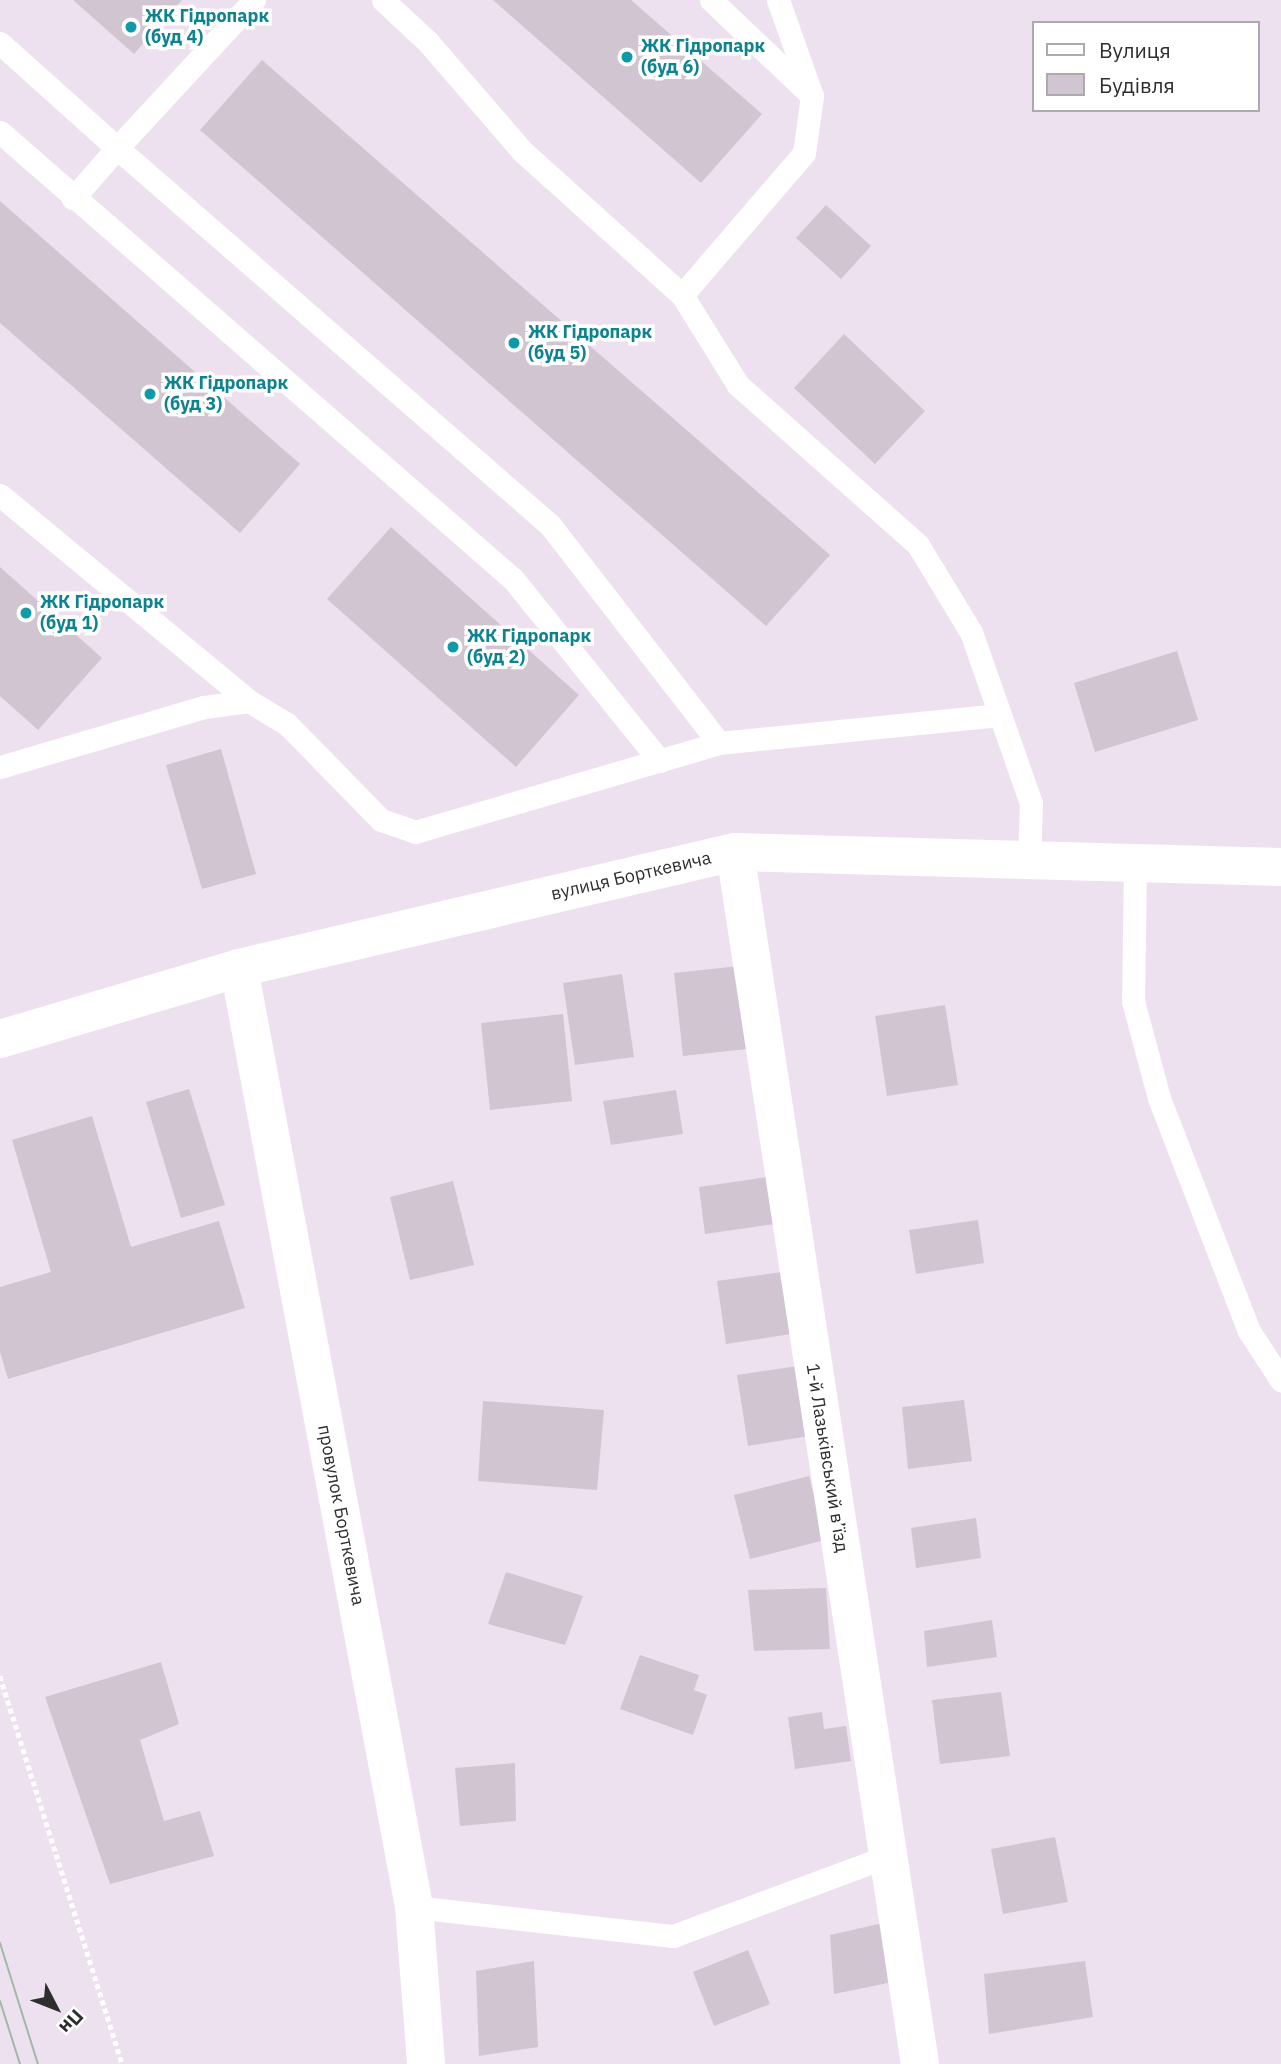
<!DOCTYPE html>
<html>
<head>
<meta charset="utf-8">
<style>
  body { margin:0 }
  #map { position:relative; width:1281px; height:2064px; overflow:hidden; background:#eee1ef; font-family:"IBM Plex Sans",sans-serif }
  div>[style] { position:absolute }
  .building>* { inset:0; background:#d1c5d2 }
  .path>* { height:4.5px; margin-top:-2.25px; transform-origin:0; background:repeating-linear-gradient(90deg,#fff 0 5px,transparent 0 8.5px) }
  .service>* { height:23px; margin:-11.5px; padding:0 11.5px; transform-origin:11.5px; border-radius:11.5px; background:#fff }
  .minor>* { height:38px; margin:-19px; padding:0 19px; transform-origin:19px; border-radius:19px; background:#fff }
  .tram>* { height:2px; margin:-1px; padding:0 1px; transform-origin:1px; border-radius:1px; background:#a2b8a6 }
  .dots>* { width:19px; height:19px; translate:-50% -50%; box-sizing:border-box; border:4px solid #fff; border-radius:50% }
  span { translate:-50% -50%; white-space:nowrap; text-align:center; line-height:1.15; -webkit-text-stroke:7px #fff; paint-order:stroke }
  .culture-label { font-size:18px; color:#0d838f; font-weight:700 }
  .left { translate:0 -50%; text-align:left }
  .street-label { font-size:18px; color:#2e2e2e }
  .legend { position:absolute; left:1032px; top:21px; width:228px; height:91px; box-sizing:border-box; background:#fff; border:2px solid #ababab; margin:0; padding:9px 12px; list-style:none; font-size:21px; color:#2e2e2e }
  .legend li { display:flex; align-items:center; gap:14px; height:35px }
  .legend b { width:35px; border:2px solid #ababab }
  .north { position:absolute; left:21px; top:1973px; width:70px; height:70px; -webkit-text-stroke:5px #fff; paint-order:stroke; rotate:132deg; font-size:19px; font-weight:700; line-height:28px; text-align:center; color:#2e2e2e }
  .north::after { content:''; display:block; margin:auto; width:24px; height:32px; background:#2e2e2e; clip-path:polygon(50% 0,100% 100%,50% 72%,0 100%) }
</style>
</head>
<body>
<div id="map">
  <div class="building">
    <div style="clip-path:polygon(73px 0,182px 0,134px 54px)"></div>
    <div style="clip-path:polygon(493px 0,631px 0,762px 114px,701px 183px)"></div>
    <div style="clip-path:polygon(262px 60px,830px 555px,766px 626px,200px 130px)"></div>
    <div style="clip-path:polygon(0 201px,300px 464px,240px 533px,0 323px)"></div>
    <div style="clip-path:polygon(826px 205px,871px 246px,841px 279px,796px 238px)"></div>
    <div style="clip-path:polygon(844px 334px,925px 411px,875px 464px,794px 388px)"></div>
    <div style="clip-path:polygon(391px 527px,579px 695px,516px 767px,327px 599px)"></div>
    <div style="clip-path:polygon(0 567px,102px 658px,38px 730px,0 696px)"></div>
    <div style="clip-path:polygon(1177px 651px,1198px 720px,1095px 752px,1074px 683px)"></div>
    <div style="clip-path:polygon(221px 749px,256px 874px,202px 889px,166px 765px)"></div>
    <div style="clip-path:polygon(739px 966px,747px 1049px,683px 1056px,674px 973px)"></div>
    <div style="clip-path:polygon(622px 974px,634px 1057px,575px 1065px,563px 983px)"></div>
    <div style="clip-path:polygon(945px 1005px,958px 1085px,887px 1096px,875px 1016px)"></div>
    <div style="clip-path:polygon(563px 1014px,572px 1101px,490px 1110px,481px 1023px)"></div>
    <div style="clip-path:polygon(189px 1089px,225px 1205px,181px 1218px,146px 1102px)"></div>
    <div style="clip-path:polygon(676px 1090px,683px 1134px,611px 1145px,603px 1101px)"></div>
    <div style="clip-path:polygon(92px 1116px,131px 1247px,219px 1221px,245px 1308px,8px 1379px,0 1352px,0 1287px,51px 1272px,12px 1140px)"></div>
    <div style="clip-path:polygon(768px 1177px,775px 1224px,705px 1234px,699px 1187px)"></div>
    <div style="clip-path:polygon(453px 1181px,474px 1265px,410px 1280px,390px 1197px)"></div>
    <div style="clip-path:polygon(978px 1220px,984px 1263px,916px 1274px,909px 1230px)"></div>
    <div style="clip-path:polygon(789px 1271px,798px 1333px,726px 1344px,717px 1281px)"></div>
    <div style="clip-path:polygon(805px 1365px,815px 1435px,748px 1446px,737px 1375px)"></div>
    <div style="clip-path:polygon(964px 1400px,972px 1461px,908px 1469px,902px 1407px)"></div>
    <div style="clip-path:polygon(483px 1401px,604px 1410px,597px 1490px,478px 1481px)"></div>
    <div style="clip-path:polygon(809px 1476px,825px 1540px,750px 1559px,734px 1495px)"></div>
    <div style="clip-path:polygon(976px 1518px,981px 1558px,916px 1568px,911px 1528px)"></div>
    <div style="clip-path:polygon(506px 1572px,583px 1596px,565px 1645px,488px 1624px)"></div>
    <div style="clip-path:polygon(826px 1588px,830px 1649px,754px 1651px,748px 1590px)"></div>
    <div style="clip-path:polygon(992px 1620px,997px 1657px,927px 1667px,924px 1631px)"></div>
    <div style="clip-path:polygon(640px 1655px,699px 1675px,694px 1690px,707px 1695px,693px 1735px,620px 1709px)"></div>
    <div style="clip-path:polygon(161px 1662px,179px 1724px,140px 1740px,164px 1821px,200px 1811px,214px 1856px,110px 1884px,45px 1697px)"></div>
    <div style="clip-path:polygon(1001px 1692px,1010px 1756px,940px 1764px,932px 1700px)"></div>
    <div style="clip-path:polygon(822px 1712px,824px 1729px,846px 1726px,851px 1761px,795px 1769px,788px 1717px)"></div>
    <div style="clip-path:polygon(515px 1763px,516px 1821px,460px 1826px,455px 1768px)"></div>
    <div style="clip-path:polygon(1055px 1837px,1068px 1902px,1003px 1914px,991px 1849px)"></div>
    <div style="clip-path:polygon(883px 1923px,888px 1983px,834px 1994px,830px 1935px)"></div>
    <div style="clip-path:polygon(748px 1950px,770px 2004px,714px 2026px,693px 1972px)"></div>
    <div style="clip-path:polygon(534px 1961px,538px 2047px,479px 2056px,476px 1971px)"></div>
    <div style="clip-path:polygon(1085px 1961px,1093px 2017px,989px 2034px,984px 1974px)"></div>
  </div>
  <div class="path">
    <div style="left:0;top:1676px;width:407px;rotate:72.5deg"></div>
  </div>
  <div class="service">
    <div style="left:383px;top:0;width:62px;rotate:43deg"></div>
    <div style="left:428px;top:42px;width:144px;rotate:49.2deg"></div>
    <div style="left:522px;top:151px;width:215px;rotate:42deg"></div>
    <div style="left:682px;top:295px;width:106px;rotate:58.1deg"></div>
    <div style="left:738px;top:385px;width:241px;rotate:41.6deg"></div>
    <div style="left:918px;top:545px;width:102px;rotate:58.7deg"></div>
    <div style="left:971px;top:632px;width:181px;rotate:70.7deg"></div>
    <div style="left:1031px;top:803px;width:57px;rotate:92deg"></div>
    <div style="left:711px;top:0;width:134px;rotate:43.5deg"></div>
    <div style="left:0;top:43px;width:157px;rotate:41.9deg"></div>
    <div style="left:117px;top:148px;width:67px;rotate:131.3deg"></div>
    <div style="left:0;top:132px;width:680px;rotate:41.07deg"></div>
    <div style="left:513px;top:579px;width:234px;rotate:51.1deg"></div>
    <div style="left:682px;top:295px;width:187px;rotate:-49.3deg"></div>
    <div style="left:804px;top:153px;width:58px;rotate:-82deg"></div>
    <div style="left:812px;top:96px;width:102px;rotate:-109.5deg"></div>
    <div style="left:0;top:495px;width:323px;rotate:39.6deg"></div>
    <div style="left:249px;top:701px;width:44px;rotate:31.2deg"></div>
    <div style="left:287px;top:724px;width:134px;rotate:45.6deg"></div>
    <div style="left:381px;top:820px;width:36px;rotate:19deg"></div>
    <div style="left:415px;top:832px;width:317px;rotate:-16.3deg"></div>
    <div style="left:719px;top:743px;width:276px;rotate:-127.8deg"></div>
    <div style="left:550px;top:525px;width:574px;rotate:-138.95deg"></div>
    <div style="left:117px;top:148px;width:202px;rotate:-47.2deg"></div>
    <div style="left:719px;top:743px;width:282px;rotate:-5.7deg"></div>
    <div style="left:0;top:767px;width:213px;rotate:-16.4deg"></div>
    <div style="left:204px;top:707px;width:45px;rotate:-7.6deg"></div>
    <div style="left:1135px;top:863px;width:138px;rotate:90.8deg"></div>
    <div style="left:1133px;top:1001px;width:100px;rotate:75deg"></div>
    <div style="left:1159px;top:1098px;width:250px;rotate:68.9deg"></div>
    <div style="left:1249px;top:1331px;width:59px;rotate:56.9deg"></div>
    <div style="left:414px;top:1907px;width:261px;rotate:6.4deg"></div>
    <div style="left:673px;top:1936px;width:229px;rotate:-20.4deg"></div>
  </div>
  <div class="minor">
    <div style="left:735px;top:852px;width:1226px;rotate:81.32deg"></div>
    <div style="left:239px;top:968px;width:955px;rotate:79.44deg"></div>
    <div style="left:414px;top:1907px;width:157px;rotate:85.6deg"></div>
    <div style="left:0;top:1039px;width:249px;rotate:-16.5deg"></div>
    <div style="left:239px;top:968px;width:509px;rotate:-13.16deg"></div>
    <div style="left:735px;top:852px;width:546px;rotate:1.57deg"></div>
  </div>
  <div class="tram">
    <div style="left:0;top:1943px;width:127px;rotate:72.6deg"></div>
    <div style="left:0;top:2001px;width:66px;rotate:72.4deg"></div>
  </div>
  <div class="dots">
    <div style="left:131px;top:27px;background:#0f9aa8"></div>
    <div style="left:627px;top:57px;background:#0f9aa8"></div>
    <div style="left:514px;top:343px;background:#0f9aa8"></div>
    <div style="left:150px;top:394px;background:#0f9aa8"></div>
    <div style="left:26px;top:613px;background:#0f9aa8"></div>
    <div style="left:453px;top:647px;background:#0f9aa8"></div>
  </div>
  <div class="culture-label">
    <span class="left" style="left:145px;top:27px">ЖК Гідропарк<br>(буд 4)</span>
    <span class="left" style="left:641px;top:57px">ЖК Гідропарк<br>(буд 6)</span>
    <span class="left" style="left:528px;top:343px">ЖК Гідропарк<br>(буд 5)</span>
    <span class="left" style="left:164px;top:394px">ЖК Гідропарк<br>(буд 3)</span>
    <span class="left" style="left:40px;top:613px">ЖК Гідропарк<br>(буд 1)</span>
    <span class="left" style="left:467px;top:647px">ЖК Гідропарк<br>(буд 2)</span>
  </div>
  <div class="street-label">
    <span style="left:631px;top:876px;rotate:-13deg">вулиця Борткевича</span>
    <span style="left:827px;top:1458px;rotate:81deg">1-й Лазьківський в’їзд</span>
    <span style="left:341px;top:1515px;rotate:79deg">провулок Борткевича</span>
  </div>
  <ul class="legend">
  <li><b style="height:9px;background:#fff"></b>Вулиця</li>
  <li><b style="height:19px;background:#d1c5d2"></b>Будівля</li>
  </ul>
  <div class="north">Пн</div>
</div>
</body>
</html>
